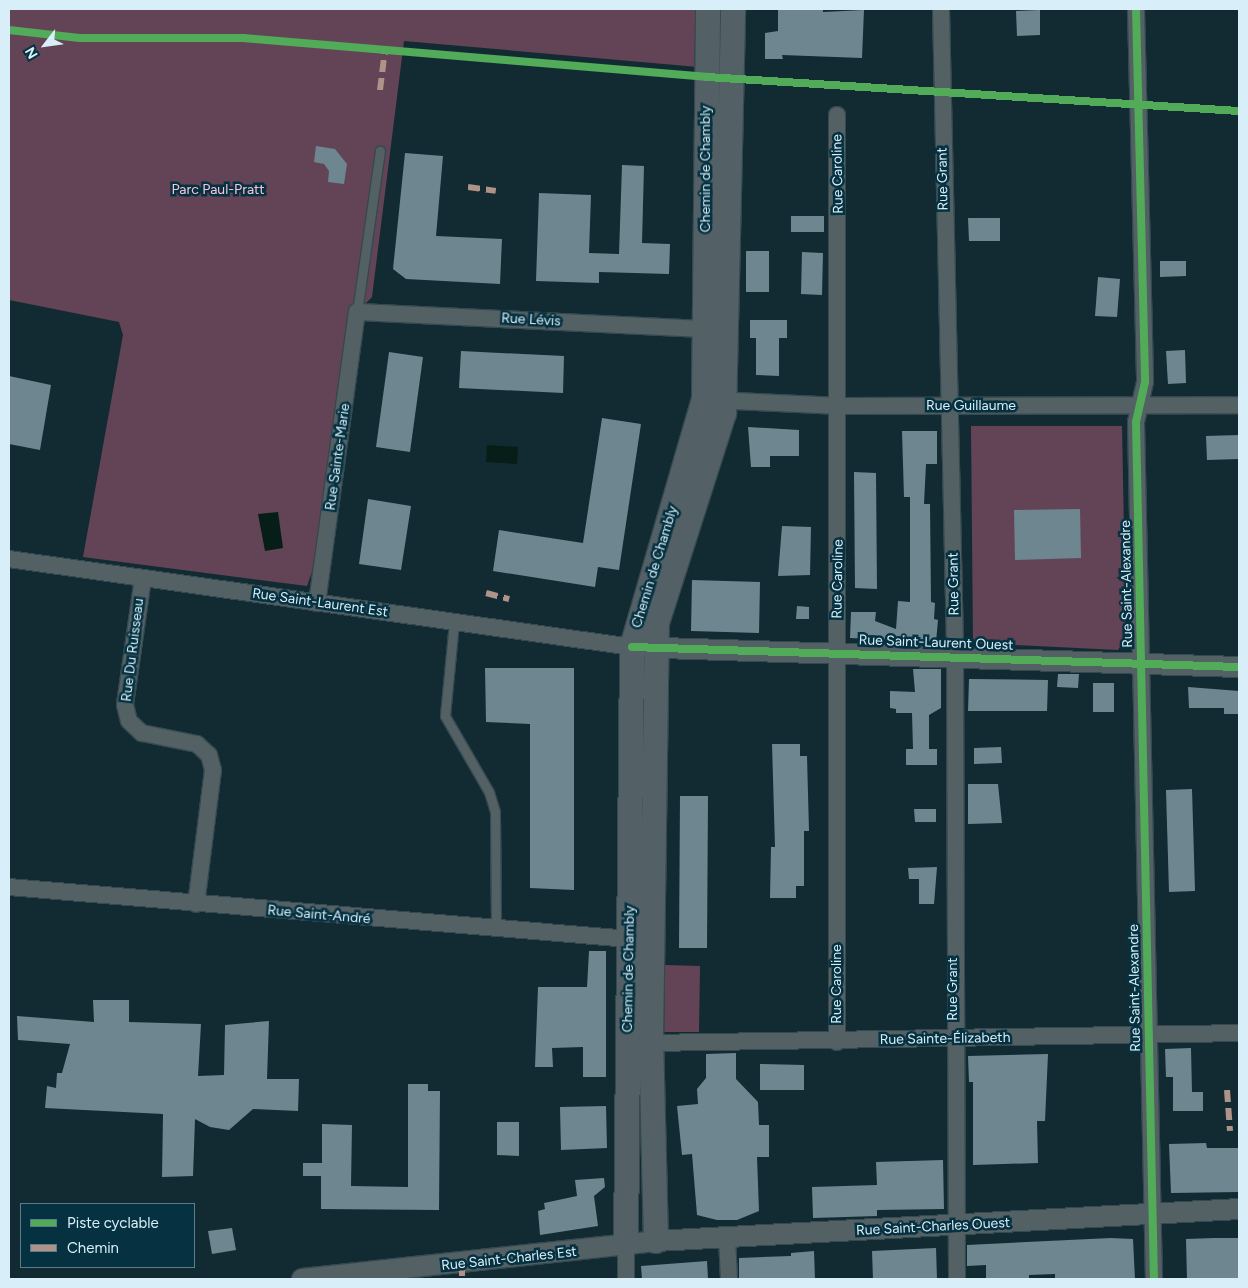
<!DOCTYPE html>
<html>
<head>
<meta charset="utf-8">
<style>
  body { margin:0 }
  #map { position:relative; width:1248px; height:1288px; overflow:hidden; background:#122b33; font-family:Figtree,sans-serif }
  div>[style] { position:absolute }
  .green>* { inset:0; background:#624456 }
  .water>* { inset:0; background:#071d17 }
  .building>* { inset:0; background:#6e8690 }
  .roads { filter:drop-shadow(1px 0 #344950) drop-shadow(-1px 0 #344950) drop-shadow(0 1px #344950) drop-shadow(0 -1px #344950) }
  .service>* { height:9px; margin:-4.5px; padding:0 4.5px; transform-origin:4.5px; border-radius:4.5px; background:#536064 }
  .minor>* { height:16px; margin:-8px; padding:0 8px; transform-origin:8px; border-radius:8px; background:#536064 }
  .tertiary>* { height:20px; margin:-10px; padding:0 10px; transform-origin:10px; border-radius:10px; background:#536064 }
  .secondary>* { height:24px; margin:-12px; padding:0 12px; transform-origin:12px; border-radius:12px; background:#536166 }
  .quiet>* { height:6px; margin-top:-3px; transform-origin:0; background:repeating-linear-gradient(90deg,#af9288 0 12px,transparent 0 18px) }
  .cycleway>* { height:8px; margin:-4px; padding:0 4px; transform-origin:4px; border-radius:4px; background:#51ab58 }
  span { translate:-50% -50%; white-space:nowrap; text-align:center; line-height:1.15; -webkit-text-stroke:5px #053141; paint-order:stroke }
  .street-label { font-size:14px; color:#d8eef8 }
  .park-label { font-size:14px; color:#f8c4dd }
  .frame { position:absolute; inset:0; border:10px solid #d8eef8; pointer-events:none }
  .legend { position:absolute; left:20px; top:1203px; width:175px; height:65px; box-sizing:border-box; background:#053141; border:1px solid #597d8a; margin:0; padding:6px 9px; list-style:none; font-size:15px; color:#d8eef8 }
  .legend li { display:flex; align-items:center; gap:10px; height:25px }
  .legend b { width:25px; border:1px solid #597d8a }
  .north { position:absolute; left:20px; top:20px; width:50px; height:50px; -webkit-text-stroke:4px #053141; paint-order:stroke; rotate:240deg; font-size:14px; font-weight:700; line-height:20px; text-align:center; color:#d8eef8 }
  .north::after { content:''; display:block; margin:auto; width:18px; height:22px; background:#d8eef8; clip-path:polygon(50% 0,100% 100%,50% 72%,0 100%) }
</style>
</head>
<body>
<div id="map">
  <div class="green">
    <div style="clip-path:polygon(9px 9px,699px 9px,698px 67px,404px 41px,372px 297px,357px 312px,328px 526px,307px 586px,83px 557px,123px 335px,119px 322px,9px 300px)"></div>
    <div style="clip-path:polygon(971px 426px,1122px 426px,1126px 639px,1118px 650px,973px 643px)"></div>
    <div style="clip-path:polygon(665px 965px,700px 966px,699px 1032px,664px 1032px)"></div>
  </div>
  <div class="water">
    <div style="clip-path:polygon(487px 445px,518px 447px,517px 464px,486px 462px)"></div>
    <div style="clip-path:polygon(278px 512px,283px 548px,265px 551px,258px 514px)"></div>
  </div>
  <div class="building">
    <div style="clip-path:polygon(778px 9px,823px 9px,823px 12px,864px 10px,862px 58px,782px 55px,783px 59px,765px 59px,765px 33px,778px 31px)"></div>
    <div style="clip-path:polygon(1040px 10px,1040px 35px,1017px 36px,1016px 11px)"></div>
    <div style="clip-path:polygon(316px 146px,335px 149px,347px 164px,344px 184px,328px 182px,329px 171px,324px 164px,314px 162px)"></div>
    <div style="clip-path:polygon(405px 153px,443px 156px,436px 236px,502px 239px,500px 284px,406px 279px,393px 269px)"></div>
    <div style="clip-path:polygon(622px 165px,644px 166px,642px 243px,670px 244px,669px 274px,599px 272px,599px 283px,536px 281px,539px 193px,591px 195px,589px 253px,619px 254px)"></div>
    <div style="clip-path:polygon(791px 216px,824px 216px,824px 232px,791px 232px)"></div>
    <div style="clip-path:polygon(968px 218px,1000px 218px,1000px 241px,969px 241px)"></div>
    <div style="clip-path:polygon(746px 251px,769px 251px,769px 292px,746px 292px)"></div>
    <div style="clip-path:polygon(802px 252px,823px 253px,822px 295px,801px 294px)"></div>
    <div style="clip-path:polygon(1160px 261px,1186px 261px,1186px 276px,1160px 277px)"></div>
    <div style="clip-path:polygon(1098px 277px,1120px 279px,1117px 317px,1095px 316px)"></div>
    <div style="clip-path:polygon(750px 320px,787px 320px,787px 338px,779px 338px,779px 376px,756px 375px,756px 338px,750px 338px)"></div>
    <div style="clip-path:polygon(1185px 350px,1186px 383px,1168px 384px,1166px 351px)"></div>
    <div style="clip-path:polygon(461px 351px,564px 356px,563px 393px,459px 388px)"></div>
    <div style="clip-path:polygon(389px 352px,423px 357px,410px 452px,376px 447px)"></div>
    <div style="clip-path:polygon(9px 376px,51px 385px,40px 450px,9px 444px)"></div>
    <div style="clip-path:polygon(602px 418px,641px 424px,619px 570px,598px 567px,595px 587px,493px 571px,499px 530px,583px 543px)"></div>
    <div style="clip-path:polygon(748px 427px,799px 430px,799px 456px,770px 456px,770px 467px,751px 467px)"></div>
    <div style="clip-path:polygon(902px 431px,937px 431px,937px 464px,926px 464px,924px 504px,930px 504px,931px 602px,935px 603px,934px 619px,938px 620px,936px 642px,850px 638px,851px 612px,876px 612px,875px 621px,896px 629px,898px 601px,910px 602px,910px 497px,904px 497px)"></div>
    <div style="clip-path:polygon(1239px 435px,1239px 459px,1207px 460px,1206px 436px)"></div>
    <div style="clip-path:polygon(854px 472px,876px 473px,877px 589px,855px 588px)"></div>
    <div style="clip-path:polygon(368px 499px,411px 506px,401px 570px,359px 564px)"></div>
    <div style="clip-path:polygon(1080px 509px,1081px 558px,1015px 560px,1014px 510px)"></div>
    <div style="clip-path:polygon(782px 526px,811px 527px,810px 575px,778px 576px)"></div>
    <div style="clip-path:polygon(692px 580px,760px 582px,759px 633px,691px 631px)"></div>
    <div style="clip-path:polygon(797px 606px,809px 607px,809px 619px,796px 619px)"></div>
    <div style="clip-path:polygon(485px 668px,574px 668px,574px 890px,530px 888px,530px 724px,486px 722px)"></div>
    <div style="clip-path:polygon(913px 669px,941px 669px,941px 708px,929px 715px,929px 749px,937px 749px,937px 765px,906px 765px,906px 749px,913px 749px,912px 713px,896px 713px,896px 709px,890px 708px,890px 691px,915px 692px)"></div>
    <div style="clip-path:polygon(1058px 674px,1079px 674px,1078px 688px,1057px 687px)"></div>
    <div style="clip-path:polygon(969px 679px,1048px 680px,1047px 711px,968px 711px)"></div>
    <div style="clip-path:polygon(1093px 683px,1114px 683px,1114px 712px,1093px 712px)"></div>
    <div style="clip-path:polygon(1188px 687px,1239px 691px,1239px 714px,1224px 714px,1224px 708px,1189px 708px)"></div>
    <div style="clip-path:polygon(772px 744px,800px 744px,800px 756px,807px 756px,809px 831px,804px 831px,804px 886px,796px 886px,796px 898px,770px 898px,771px 847px,775px 847px)"></div>
    <div style="clip-path:polygon(1001px 747px,1002px 763px,974px 764px,974px 748px)"></div>
    <div style="clip-path:polygon(968px 784px,998px 784px,1002px 823px,968px 824px)"></div>
    <div style="clip-path:polygon(1192px 789px,1195px 891px,1169px 892px,1166px 790px)"></div>
    <div style="clip-path:polygon(680px 796px,708px 796px,707px 948px,679px 948px)"></div>
    <div style="clip-path:polygon(914px 809px,936px 809px,936px 822px,915px 822px)"></div>
    <div style="clip-path:polygon(937px 867px,934px 904px,919px 904px,919px 879px,909px 879px,908px 868px)"></div>
    <div style="clip-path:polygon(589px 951px,606px 951px,606px 1077px,583px 1077px,583px 1047px,552px 1048px,553px 1067px,535px 1067px,538px 987px,587px 987px)"></div>
    <div style="clip-path:polygon(93px 1000px,129px 1000px,129px 1022px,201px 1024px,198px 1076px,224px 1075px,225px 1025px,269px 1021px,267px 1079px,299px 1079px,298px 1111px,253px 1109px,229px 1130px,210px 1127px,195px 1119px,193px 1176px,162px 1177px,163px 1114px,45px 1108px,47px 1086px,56px 1088px,57px 1073px,62px 1073px,70px 1044px,18px 1040px,17px 1016px,94px 1022px)"></div>
    <div style="clip-path:polygon(1191px 1048px,1192px 1092px,1203px 1092px,1203px 1111px,1173px 1111px,1173px 1077px,1166px 1077px,1165px 1049px)"></div>
    <div style="clip-path:polygon(736px 1053px,736px 1079px,758px 1102px,759px 1125px,769px 1125px,769px 1157px,757px 1157px,759px 1211px,737px 1220px,717px 1220px,697px 1215px,692px 1154px,682px 1155px,677px 1106px,698px 1104px,697px 1089px,706px 1078px,706px 1054px)"></div>
    <div style="clip-path:polygon(1048px 1054px,1045px 1121px,1037px 1121px,1038px 1163px,973px 1165px,973px 1082px,969px 1082px,968px 1056px)"></div>
    <div style="clip-path:polygon(760px 1064px,804px 1065px,804px 1090px,760px 1090px)"></div>
    <div style="clip-path:polygon(408px 1084px,428px 1084px,428px 1091px,440px 1091px,439px 1210px,321px 1209px,321px 1176px,303px 1176px,303px 1163px,322px 1163px,322px 1124px,352px 1125px,351px 1186px,408px 1187px)"></div>
    <div style="clip-path:polygon(606px 1106px,607px 1148px,561px 1150px,560px 1107px)"></div>
    <div style="clip-path:polygon(497px 1122px,519px 1122px,519px 1156px,497px 1155px)"></div>
    <div style="clip-path:polygon(1206px 1143px,1207px 1148px,1239px 1148px,1239px 1192px,1171px 1193px,1169px 1144px)"></div>
    <div style="clip-path:polygon(943px 1160px,944px 1209px,877px 1210px,877px 1216px,813px 1218px,812px 1187px,877px 1185px,876px 1162px)"></div>
    <div style="clip-path:polygon(604px 1178px,605px 1187px,594px 1196px,598px 1226px,540px 1235px,538px 1211px,545px 1209px,544px 1203px,577px 1196px,575px 1180px)"></div>
    <div style="clip-path:polygon(232px 1228px,236px 1250px,212px 1254px,208px 1231px)"></div>
    <div style="clip-path:polygon(1111px 1238px,1133px 1239px,1135px 1279px,1055px 1279px,1055px 1274px,1029px 1275px,1029px 1279px,986px 1279px,986px 1265px,967px 1266px,967px 1245px)"></div>
    <div style="clip-path:polygon(1214px 1238px,1239px 1238px,1239px 1279px,1187px 1279px,1186px 1239px)"></div>
    <div style="clip-path:polygon(936px 1248px,937px 1279px,873px 1279px,872px 1251px)"></div>
    <div style="clip-path:polygon(814px 1251px,815px 1279px,739px 1279px,739px 1258px,791px 1256px,791px 1253px)"></div>
    <div style="clip-path:polygon(707px 1261px,708px 1279px,642px 1279px,641px 1266px)"></div>
  </div>
  <div class="roads">
    <div class="service">
      <div style="left:357px;top:312px;width:163px;rotate:-81.9deg"></div>
      <div style="left:454px;top:622px;width:94px;rotate:95.5deg"></div>
      <div style="left:445px;top:716px;width:88px;rotate:59.9deg"></div>
      <div style="left:489px;top:792px;width:21px;rotate:73deg"></div>
      <div style="left:495px;top:812px;width:118px;rotate:89.5deg"></div>
    </div>
    <div class="minor">
      <div style="left:941px;top:9px;width:637px;rotate:88.74deg"></div>
      <div style="left:955px;top:646px;width:633px;rotate:89.82deg"></div>
      <div style="left:1136px;top:9px;width:373px;rotate:88.6deg"></div>
      <div style="left:1145px;top:382px;width:41px;rotate:102.7deg"></div>
      <div style="left:1136px;top:422px;width:857px;rotate:88.8deg"></div>
      <div style="left:714px;top:400px;width:126px;rotate:2.7deg"></div>
      <div style="left:840px;top:406px;width:399px;rotate:-0.1deg"></div>
      <div style="left:9px;top:559px;width:629px;rotate:8.04deg"></div>
      <div style="left:143px;top:578px;width:128px;rotate:98.1deg"></div>
      <div style="left:125px;top:705px;width:16px;rotate:76deg"></div>
      <div style="left:129px;top:721px;width:18px;rotate:43deg"></div>
      <div style="left:142px;top:733px;width:56px;rotate:11.3deg"></div>
      <div style="left:197px;top:744px;width:16px;rotate:43deg"></div>
      <div style="left:209px;top:755px;width:16px;rotate:75deg"></div>
      <div style="left:213px;top:770px;width:135px;rotate:97.2deg"></div>
      <div style="left:317px;top:603px;width:294px;rotate:-82.2deg"></div>
      <div style="left:357px;top:312px;width:348px;rotate:2.8deg"></div>
      <div style="left:9px;top:887px;width:622px;rotate:4.79deg"></div>
      <div style="left:837px;top:1042px;width:927px;rotate:-90deg"></div>
      <div style="left:651px;top:1043px;width:588px;rotate:-0.97deg"></div>
      <div style="left:727px;top:1238px;width:41px;rotate:87.2deg"></div>
      <div style="left:626px;top:1279px;width:35px;rotate:-90deg"></div>
    </div>
    <div class="tertiary">
      <div style="left:632px;top:647px;width:607px;rotate:1.89deg"></div>
      <div style="left:302px;top:1279px;width:356px;rotate:-6.1deg"></div>
      <div style="left:656px;top:1241px;width:584px;rotate:-3.14deg"></div>
    </div>
    <div class="secondary">
      <div style="left:656px;top:1241px;width:198px;rotate:-91.4deg"></div>
      <div style="left:651px;top:1043px;width:420px;rotate:-89.2deg"></div>
      <div style="left:657px;top:623px;width:220px;rotate:-72.3deg"></div>
      <div style="left:724px;top:413px;width:404px;rotate:-88.7deg"></div>
      <div style="left:626px;top:1244px;width:597px;rotate:-89.42deg"></div>
      <div style="left:632px;top:647px;width:258px;rotate:-73.8deg"></div>
      <div style="left:704px;top:399px;width:390px;rotate:-89.4deg"></div>
    </div>
  </div>
  <div class="quiet">
    <div style="left:380px;top:90px;width:40px;rotate:-82.9deg"></div>
    <div style="left:468px;top:187px;width:28px;rotate:8deg"></div>
    <div style="left:486px;top:593px;width:24px;rotate:15deg"></div>
    <div style="left:1227px;top:1090px;width:41px;rotate:85.8deg"></div>
    <div style="left:462px;top:1264px;width:15px;rotate:90deg"></div>
  </div>
  <div class="cycleway">
    <div style="left:1136px;top:9px;width:373px;rotate:88.6deg"></div>
    <div style="left:1145px;top:382px;width:41px;rotate:102.7deg"></div>
    <div style="left:1136px;top:422px;width:857px;rotate:88.8deg"></div>
    <div style="left:9px;top:30px;width:71px;rotate:6.4deg"></div>
    <div style="left:80px;top:38px;width:164px"></div>
    <div style="left:244px;top:38px;width:465px;rotate:4.8deg"></div>
    <div style="left:707px;top:77px;width:533px;rotate:3.66deg"></div>
    <div style="left:632px;top:647px;width:607px;rotate:1.89deg"></div>
  </div>
  <div class="street-label">
    <span style="left:706px;top:169px;rotate:-90deg">Chemin de Chambly</span>
    <span style="left:838px;top:174px;rotate:-91deg">Rue Caroline</span>
    <span style="left:943px;top:179px;rotate:-91deg">Rue Grant</span>
    <span style="left:531px;top:320px;rotate:3deg">Rue Lévis</span>
    <span style="left:971px;top:406px">Rue Guillaume</span>
    <span style="left:338px;top:457px;rotate:-82deg">Rue Sainte-Marie</span>
    <span style="left:655px;top:567px;rotate:-73deg">Chemin de Chambly</span>
    <span style="left:838px;top:579px;rotate:-89deg">Rue Caroline</span>
    <span style="left:954px;top:584px;rotate:-91deg">Rue Grant</span>
    <span style="left:1127px;top:584px;rotate:-91deg">Rue Saint-Alexandre</span>
    <span style="left:320px;top:603px;rotate:8deg">Rue Saint-Laurent Est</span>
    <span style="left:936px;top:643px;rotate:2deg">Rue Saint-Laurent Ouest</span>
    <span style="left:133px;top:650px;rotate:-83deg">Rue Du Ruisseau</span>
    <span style="left:319px;top:915px;rotate:5deg">Rue Saint-André</span>
    <span style="left:629px;top:969px;rotate:-89deg">Chemin de Chambly</span>
    <span style="left:837px;top:984px;rotate:-90deg">Rue Caroline</span>
    <span style="left:1135px;top:988px;rotate:-91deg">Rue Saint-Alexandre</span>
    <span style="left:953px;top:989px;rotate:-90deg">Rue Grant</span>
    <span style="left:945px;top:1039px;rotate:-1deg">Rue Sainte-Élizabeth</span>
    <span style="left:933px;top:1227px;rotate:-3deg">Rue Saint-Charles Ouest</span>
    <span style="left:509px;top:1259px;rotate:-6deg">Rue Saint-Charles Est</span>
  </div>
  <div class="park-label">
    <span style="left:218px;top:190px">Parc Paul-Pratt</span>
  </div>
  <div class="frame"></div>
  <ul class="legend">
  <li><b style="height:6px;background:#51ab58"></b>Piste cyclable</li>
  <li><b style="height:6px;background:#af9288"></b>Chemin</li>
  </ul>
  <div class="north">N</div>
</div>
</body>
</html>
